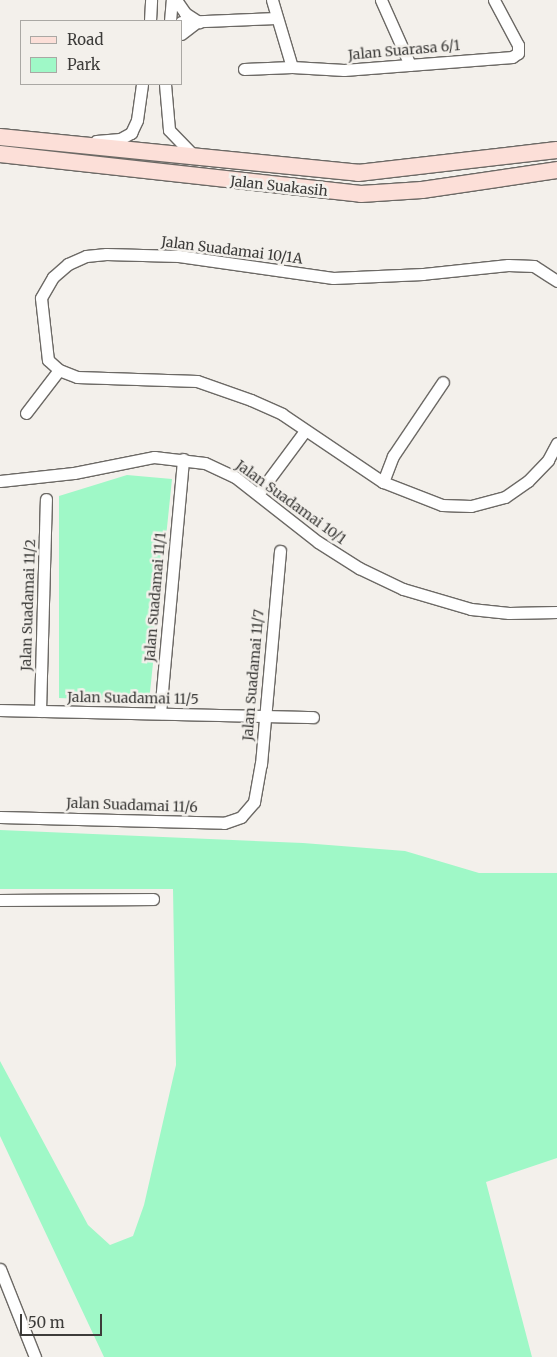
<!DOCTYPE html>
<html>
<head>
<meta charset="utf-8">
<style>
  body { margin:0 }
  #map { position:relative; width:557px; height:1357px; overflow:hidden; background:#f3f0eb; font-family:Merriweather,serif }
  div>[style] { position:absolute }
  .green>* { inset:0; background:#9ff8c7 }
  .roads { filter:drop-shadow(1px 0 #6c6965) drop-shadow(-1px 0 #6c6965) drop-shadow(0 1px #6c6965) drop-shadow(0 -1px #6c6965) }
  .minor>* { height:11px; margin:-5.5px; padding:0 5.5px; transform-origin:5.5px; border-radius:5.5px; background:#fff }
  .secondary>* { height:16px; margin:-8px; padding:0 8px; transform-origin:8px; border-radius:8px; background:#fcdfd8 }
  span { translate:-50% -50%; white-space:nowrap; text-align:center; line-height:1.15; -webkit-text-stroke:5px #f3f0eb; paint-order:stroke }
  .street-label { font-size:14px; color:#3d3c3a }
  .legend { position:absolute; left:20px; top:20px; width:162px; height:65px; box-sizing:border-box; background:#f3f0eb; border:1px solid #aaa8a4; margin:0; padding:6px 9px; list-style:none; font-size:15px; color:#3d3c3a }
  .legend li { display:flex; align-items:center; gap:10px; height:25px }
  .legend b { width:25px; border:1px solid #aaa8a4 }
  .scale { position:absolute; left:20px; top:1314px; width:82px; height:22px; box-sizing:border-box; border:2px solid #3d3c3a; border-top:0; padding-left:6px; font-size:15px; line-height:18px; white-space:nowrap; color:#3d3c3a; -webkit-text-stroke:4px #f3f0eb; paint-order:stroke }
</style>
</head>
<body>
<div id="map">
  <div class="green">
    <div style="clip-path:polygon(127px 475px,172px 479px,149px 702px,59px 698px,59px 496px)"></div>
    <div style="clip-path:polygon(0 830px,303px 843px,405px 851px,479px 873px,557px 873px,557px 1158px,486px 1182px,532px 1357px,104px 1357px,0 1136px,0 1061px,88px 1225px,110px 1245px,133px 1236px,144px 1205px,176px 1065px,173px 889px,0 889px)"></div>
  </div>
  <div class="roads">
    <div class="minor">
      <div style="left:176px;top:0;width:16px;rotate:55deg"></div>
      <div style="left:185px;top:13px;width:17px;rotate:33deg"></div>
      <div style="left:272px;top:0;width:70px;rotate:73.4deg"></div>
      <div style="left:381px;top:0;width:71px;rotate:66deg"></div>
      <div style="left:150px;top:21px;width:21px;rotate:-87deg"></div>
      <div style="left:170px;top:21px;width:21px;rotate:-85deg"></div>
      <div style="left:181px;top:22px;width:95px;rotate:-2.4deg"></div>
      <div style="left:181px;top:34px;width:20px;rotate:-37deg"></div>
      <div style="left:244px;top:69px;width:48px;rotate:-2.4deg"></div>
      <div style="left:292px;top:67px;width:52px;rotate:3.3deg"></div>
      <div style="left:344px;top:70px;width:169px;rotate:-4.4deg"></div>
      <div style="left:512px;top:57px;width:7px;rotate:-34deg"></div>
      <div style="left:518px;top:53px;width:8px;rotate:-90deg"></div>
      <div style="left:518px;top:45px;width:51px;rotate:-118.1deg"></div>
      <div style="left:165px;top:84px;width:46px;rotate:85deg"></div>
      <div style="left:169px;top:130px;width:36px;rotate:46deg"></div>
      <div style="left:96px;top:141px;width:24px;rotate:-5deg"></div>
      <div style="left:120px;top:139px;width:13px;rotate:-29deg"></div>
      <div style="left:131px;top:133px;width:14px;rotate:-65deg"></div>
      <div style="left:137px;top:120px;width:36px;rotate:-82deg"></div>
      <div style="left:557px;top:281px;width:27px;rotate:-147deg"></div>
      <div style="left:534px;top:266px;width:26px;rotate:-178deg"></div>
      <div style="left:508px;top:265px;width:85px;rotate:174deg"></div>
      <div style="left:423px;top:274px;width:90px;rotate:177.5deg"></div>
      <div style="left:333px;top:278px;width:156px;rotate:-171.9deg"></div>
      <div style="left:179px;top:256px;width:73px;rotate:-178.4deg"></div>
      <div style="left:106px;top:254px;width:20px;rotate:174deg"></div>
      <div style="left:86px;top:256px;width:20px;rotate:156deg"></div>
      <div style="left:68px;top:264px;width:20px;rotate:139deg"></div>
      <div style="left:53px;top:277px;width:24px;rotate:120deg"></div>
      <div style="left:41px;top:298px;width:62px;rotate:83.6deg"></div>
      <div style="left:48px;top:360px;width:15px;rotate:42deg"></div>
      <div style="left:59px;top:370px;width:19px;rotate:21deg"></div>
      <div style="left:77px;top:377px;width:120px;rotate:1.9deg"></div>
      <div style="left:197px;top:381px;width:57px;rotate:19.4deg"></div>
      <div style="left:251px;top:400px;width:34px;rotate:24deg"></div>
      <div style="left:282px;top:414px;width:122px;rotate:34deg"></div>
      <div style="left:383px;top:482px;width:63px;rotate:21.3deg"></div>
      <div style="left:442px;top:505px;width:29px;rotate:2deg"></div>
      <div style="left:471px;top:506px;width:35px;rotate:-15deg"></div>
      <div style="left:505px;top:497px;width:28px;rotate:-35deg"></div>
      <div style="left:528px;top:481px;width:29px;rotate:-46deg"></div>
      <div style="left:548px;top:460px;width:19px;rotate:-62deg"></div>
      <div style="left:26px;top:413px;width:54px;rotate:-52.5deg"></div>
      <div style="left:0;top:481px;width:74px;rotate:-6.2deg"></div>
      <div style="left:74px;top:473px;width:82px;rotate:-11.3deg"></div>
      <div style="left:154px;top:457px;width:51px;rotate:6.7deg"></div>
      <div style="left:205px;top:463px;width:33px;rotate:25deg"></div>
      <div style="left:235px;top:477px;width:105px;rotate:38.1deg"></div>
      <div style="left:318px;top:542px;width:49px;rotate:32.4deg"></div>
      <div style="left:359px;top:568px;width:49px;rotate:25.5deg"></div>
      <div style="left:403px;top:589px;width:71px;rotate:16.4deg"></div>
      <div style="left:471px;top:609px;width:38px;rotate:6deg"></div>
      <div style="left:509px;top:613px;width:48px;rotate:-1.2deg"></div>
      <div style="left:383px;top:482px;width:28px;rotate:-69deg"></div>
      <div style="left:393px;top:456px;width:89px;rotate:-56deg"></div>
      <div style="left:258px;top:494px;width:77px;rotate:-53.4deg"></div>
      <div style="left:0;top:710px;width:313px;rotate:1.3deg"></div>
      <div style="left:40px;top:711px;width:212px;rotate:-88.4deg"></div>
      <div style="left:160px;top:713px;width:255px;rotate:-84.8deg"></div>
      <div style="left:0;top:817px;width:224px;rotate:1.5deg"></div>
      <div style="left:224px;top:823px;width:18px;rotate:-19deg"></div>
      <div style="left:241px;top:817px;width:20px;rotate:-49deg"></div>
      <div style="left:254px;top:802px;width:39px;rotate:-80deg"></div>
      <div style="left:261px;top:764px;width:214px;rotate:-84.9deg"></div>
      <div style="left:0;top:900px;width:153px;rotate:-0.4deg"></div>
      <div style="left:0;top:1269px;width:95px;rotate:68.3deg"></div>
    </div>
    <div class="secondary">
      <div style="left:0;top:137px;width:360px;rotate:5.7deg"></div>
      <div style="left:358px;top:173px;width:200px;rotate:-6.6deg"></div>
      <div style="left:0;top:154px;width:363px;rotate:6.3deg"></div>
      <div style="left:361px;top:194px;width:61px;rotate:-3.8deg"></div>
      <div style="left:422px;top:190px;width:136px;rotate:-8.4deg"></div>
    </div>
  </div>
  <div class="street-label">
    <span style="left:404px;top:50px;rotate:-5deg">Jalan Suarasa 6/1</span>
    <span style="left:279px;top:186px;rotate:6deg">Jalan Suakasih</span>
    <span style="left:232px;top:250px;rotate:7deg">Jalan Suadamai 10/1A</span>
    <span style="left:291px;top:502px;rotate:36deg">Jalan Suadamai 10/1</span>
    <span style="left:155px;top:597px;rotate:-85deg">Jalan Suadamai 11/1</span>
    <span style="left:28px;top:605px;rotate:-88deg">Jalan Suadamai 11/2</span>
    <span style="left:253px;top:675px;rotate:-85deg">Jalan Suadamai 11/7</span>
    <span style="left:133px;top:698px;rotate:1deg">Jalan Suadamai 11/5</span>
    <span style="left:132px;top:805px;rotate:2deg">Jalan Suadamai 11/6</span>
  </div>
  <ul class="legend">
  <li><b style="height:6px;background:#fcdfd8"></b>Road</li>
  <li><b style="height:14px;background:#9ff8c7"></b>Park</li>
  </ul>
  <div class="scale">50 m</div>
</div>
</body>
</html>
